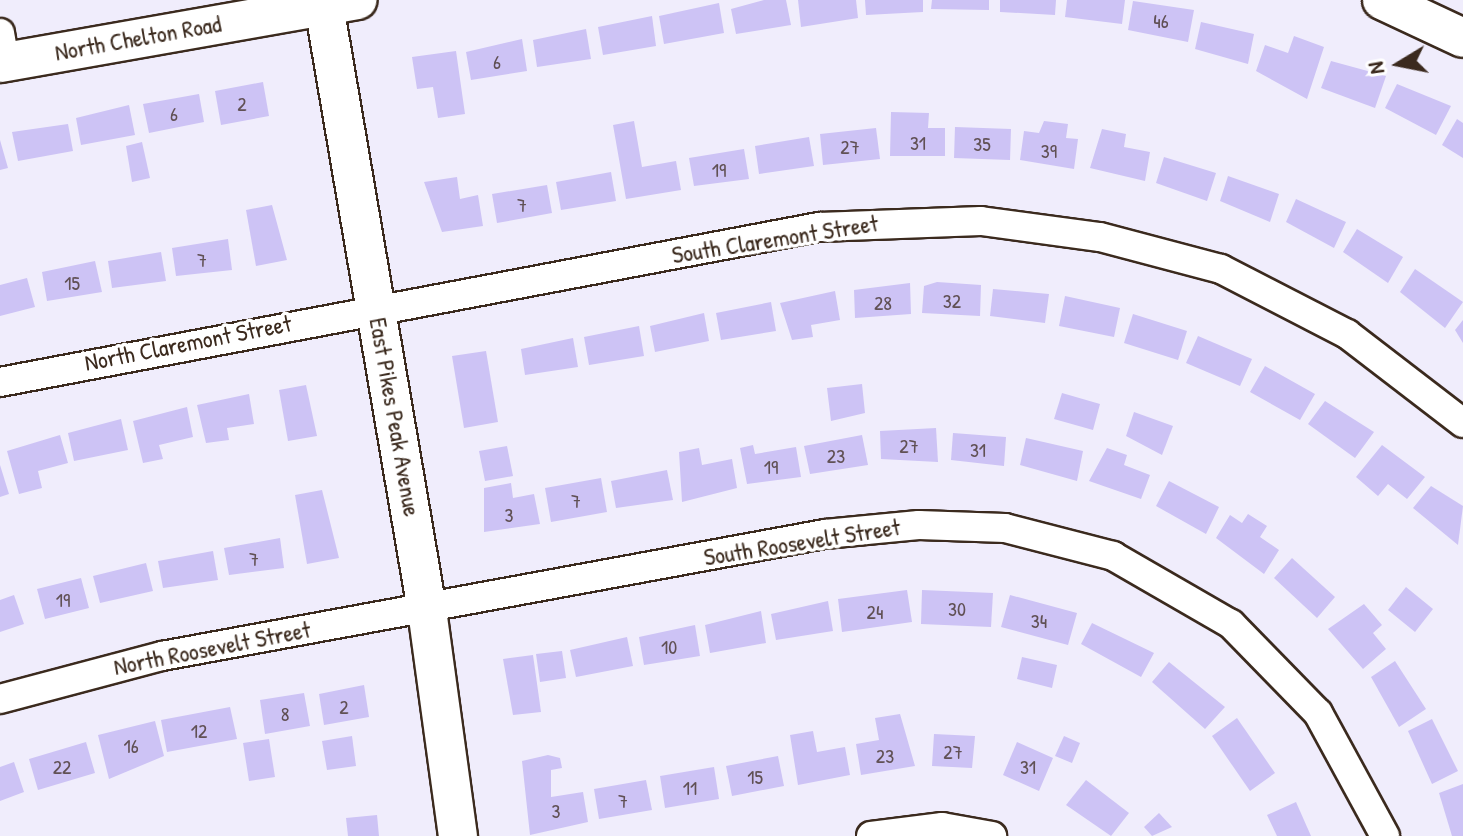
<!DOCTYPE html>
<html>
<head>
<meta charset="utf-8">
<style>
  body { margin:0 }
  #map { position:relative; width:1463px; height:836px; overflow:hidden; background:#f0edfc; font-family:"Patrick Hand",sans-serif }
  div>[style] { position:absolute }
  .building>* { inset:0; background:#cdc3f5 }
  .roads { filter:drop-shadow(2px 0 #3b2a1e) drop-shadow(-2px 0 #3b2a1e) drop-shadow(0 2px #3b2a1e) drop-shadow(0 -2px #3b2a1e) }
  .minor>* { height:28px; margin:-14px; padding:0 14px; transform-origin:14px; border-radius:14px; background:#fff }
  .secondary>* { height:38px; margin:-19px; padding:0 19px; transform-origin:19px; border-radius:19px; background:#fff }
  span { translate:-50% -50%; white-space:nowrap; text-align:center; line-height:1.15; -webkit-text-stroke:7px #fff; paint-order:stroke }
  .number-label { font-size:20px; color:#605054 }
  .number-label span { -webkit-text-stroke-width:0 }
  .street-label { font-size:24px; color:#3b2a1e }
  .north { position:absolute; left:1359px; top:24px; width:80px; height:80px; -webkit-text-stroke:6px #fff; paint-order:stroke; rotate:260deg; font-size:22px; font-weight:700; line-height:32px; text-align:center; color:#3b2a1e }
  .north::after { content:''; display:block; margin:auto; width:28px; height:36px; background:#3b2a1e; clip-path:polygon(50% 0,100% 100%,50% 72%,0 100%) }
</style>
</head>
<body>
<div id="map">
  <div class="building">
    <div style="clip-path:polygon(764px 0,786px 0,791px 25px,736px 34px,731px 9px)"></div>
    <div style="clip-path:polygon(798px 0,856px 0,858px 18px,801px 27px)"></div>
    <div style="clip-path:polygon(865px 0,923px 0,923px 12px,866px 15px)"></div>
    <div style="clip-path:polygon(932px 0,989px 0,989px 10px,931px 9px)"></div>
    <div style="clip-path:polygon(1000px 0,1056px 0,1055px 15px,1000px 12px)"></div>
    <div style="clip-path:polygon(1067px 0,1125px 0,1122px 24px,1065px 17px)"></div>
    <div style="clip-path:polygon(1133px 1px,1194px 10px,1188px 42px,1128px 30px)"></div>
    <div style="clip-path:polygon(719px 3px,724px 33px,664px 44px,659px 16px)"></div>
    <div style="clip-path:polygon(652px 16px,656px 46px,603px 55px,598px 27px)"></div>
    <div style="clip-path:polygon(1201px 22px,1254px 34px,1248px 64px,1195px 49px)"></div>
    <div style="clip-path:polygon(586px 29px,591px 59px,537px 67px,533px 40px)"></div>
    <div style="clip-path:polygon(1294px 36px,1324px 47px,1307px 99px,1256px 71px,1265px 45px,1288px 53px)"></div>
    <div style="clip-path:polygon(522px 39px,527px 71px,471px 80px,466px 52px)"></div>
    <div style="clip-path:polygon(456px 51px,465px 114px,438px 118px,433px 87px,417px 89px,412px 57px)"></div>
    <div style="clip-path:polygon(1331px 61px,1386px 76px,1375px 108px,1321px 88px)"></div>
    <div style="clip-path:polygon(263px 82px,269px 116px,221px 125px,215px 91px)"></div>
    <div style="clip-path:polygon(1397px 84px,1451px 106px,1436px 135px,1385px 108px)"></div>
    <div style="clip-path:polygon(199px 94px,204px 122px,149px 133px,143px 104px)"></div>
    <div style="clip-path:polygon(129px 105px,135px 135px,81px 145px,76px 118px)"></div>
    <div style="clip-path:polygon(891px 112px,929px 113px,928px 128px,945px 128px,945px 156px,890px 156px)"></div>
    <div style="clip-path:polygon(1457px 119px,1463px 123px,1463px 158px,1442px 145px)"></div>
    <div style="clip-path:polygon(634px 121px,642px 167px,676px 161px,681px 190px,626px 199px,613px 125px)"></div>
    <div style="clip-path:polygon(1044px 121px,1068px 124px,1066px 138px,1078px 139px,1074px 169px,1020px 160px,1024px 131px,1039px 133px)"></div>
    <div style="clip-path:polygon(68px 124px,73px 151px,18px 161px,12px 132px)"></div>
    <div style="clip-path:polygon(955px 127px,1011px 129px,1010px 160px,954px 158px)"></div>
    <div style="clip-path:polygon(876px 128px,880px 159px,823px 165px,820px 134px)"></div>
    <div style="clip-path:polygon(1102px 129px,1126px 134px,1124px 147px,1150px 152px,1145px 181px,1090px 168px)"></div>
    <div style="clip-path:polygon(809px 137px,814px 166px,759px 174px,755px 146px)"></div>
    <div style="clip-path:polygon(0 140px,8px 168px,0 170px)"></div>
    <div style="clip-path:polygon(142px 142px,150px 178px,132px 182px,126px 146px)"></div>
    <div style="clip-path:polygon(744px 149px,749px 179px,694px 186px,689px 158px)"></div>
    <div style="clip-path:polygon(1164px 157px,1216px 173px,1207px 201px,1156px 183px)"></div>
    <div style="clip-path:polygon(611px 172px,616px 201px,561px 210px,556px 182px)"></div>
    <div style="clip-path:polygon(1228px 176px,1279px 194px,1270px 222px,1220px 201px)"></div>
    <div style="clip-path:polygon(457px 177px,460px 199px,478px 195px,483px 226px,442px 232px,424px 182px)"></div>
    <div style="clip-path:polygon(547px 185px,552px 213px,497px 223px,492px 194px)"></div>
    <div style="clip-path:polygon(1296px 199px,1346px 222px,1334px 248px,1286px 222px)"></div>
    <div style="clip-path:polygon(272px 205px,287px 260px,256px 266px,246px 210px)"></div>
    <div style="clip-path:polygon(1357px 229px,1403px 257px,1388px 283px,1343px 252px)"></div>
    <div style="clip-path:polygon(228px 239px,232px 270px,176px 276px,172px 248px)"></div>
    <div style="clip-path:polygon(161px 252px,166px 281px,112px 288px,108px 261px)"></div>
    <div style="clip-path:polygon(95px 261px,102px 292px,47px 301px,42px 272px)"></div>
    <div style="clip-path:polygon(1415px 269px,1463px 302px,1445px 328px,1400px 292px)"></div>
    <div style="clip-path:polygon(27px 278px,35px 307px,0 316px,0 285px)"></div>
    <div style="clip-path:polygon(937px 282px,981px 285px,980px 316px,922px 313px,924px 286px)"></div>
    <div style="clip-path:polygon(910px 283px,911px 314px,855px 318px,854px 290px)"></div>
    <div style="clip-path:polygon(993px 289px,1049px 294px,1045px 323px,990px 316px)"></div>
    <div style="clip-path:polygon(835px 291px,840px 320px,811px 325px,813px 337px,792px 340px,780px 303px)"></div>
    <div style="clip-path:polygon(1065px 296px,1120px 308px,1114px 337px,1059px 326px)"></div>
    <div style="clip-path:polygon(771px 302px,776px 331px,721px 340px,716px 313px)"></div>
    <div style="clip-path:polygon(704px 313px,709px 341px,655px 352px,650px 326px)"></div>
    <div style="clip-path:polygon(1133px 314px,1187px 331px,1178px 360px,1124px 343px)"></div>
    <div style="clip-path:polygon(1463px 320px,1463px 343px,1455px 330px)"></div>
    <div style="clip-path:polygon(639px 326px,644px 356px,589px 365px,584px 337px)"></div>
    <div style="clip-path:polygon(1198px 336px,1252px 359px,1240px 386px,1186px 363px)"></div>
    <div style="clip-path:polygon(573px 338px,578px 367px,525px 375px,521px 349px)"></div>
    <div style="clip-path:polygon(486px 351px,498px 422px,464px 428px,452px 356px)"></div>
    <div style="clip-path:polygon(1265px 366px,1315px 394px,1300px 420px,1250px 392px)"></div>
    <div style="clip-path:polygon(862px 384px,865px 413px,831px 421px,827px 388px)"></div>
    <div style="clip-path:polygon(306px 385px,317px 436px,288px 441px,279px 390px)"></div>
    <div style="clip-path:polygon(1062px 393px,1100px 404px,1093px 430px,1054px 419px)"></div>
    <div style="clip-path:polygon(249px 394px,254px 424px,227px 428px,229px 440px,206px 443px,197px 405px)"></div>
    <div style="clip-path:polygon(1325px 401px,1374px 432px,1355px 458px,1308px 424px)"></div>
    <div style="clip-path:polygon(187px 407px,193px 437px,159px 445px,163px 459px,143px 463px,133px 421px)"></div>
    <div style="clip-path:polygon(1134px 412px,1173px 426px,1162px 455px,1126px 436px)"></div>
    <div style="clip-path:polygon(121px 419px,128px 450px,74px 461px,68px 433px)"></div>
    <div style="clip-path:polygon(936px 428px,938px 462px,881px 459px,880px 431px)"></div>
    <div style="clip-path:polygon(953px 433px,1006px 437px,1004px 466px,951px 460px)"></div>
    <div style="clip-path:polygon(60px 435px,68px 463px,38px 471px,42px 488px,19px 494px,7px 451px)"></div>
    <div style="clip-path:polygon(862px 435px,868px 465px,810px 474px,804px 446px)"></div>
    <div style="clip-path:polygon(1026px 438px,1083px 451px,1077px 481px,1020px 465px)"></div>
    <div style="clip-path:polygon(753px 445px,755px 454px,796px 447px,801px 477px,747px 484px,740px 448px)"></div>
    <div style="clip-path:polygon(1382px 445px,1425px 477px,1407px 499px,1388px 484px,1378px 496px,1356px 477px)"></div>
    <div style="clip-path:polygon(507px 446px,513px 476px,485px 481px,479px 451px)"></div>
    <div style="clip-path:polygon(699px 448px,702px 465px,732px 459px,737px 488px,682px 502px,679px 452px)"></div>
    <div style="clip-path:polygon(1107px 448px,1127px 455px,1124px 465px,1150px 475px,1141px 499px,1089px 481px)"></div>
    <div style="clip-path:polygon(0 465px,9px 494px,0 497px)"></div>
    <div style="clip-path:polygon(667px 470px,673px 500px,616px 508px,611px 481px)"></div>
    <div style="clip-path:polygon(601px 478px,607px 512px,551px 522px,545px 488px)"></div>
    <div style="clip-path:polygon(1169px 481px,1219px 507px,1206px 534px,1156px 506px)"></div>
    <div style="clip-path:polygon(511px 483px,513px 498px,534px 494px,540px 524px,484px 532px,484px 488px)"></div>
    <div style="clip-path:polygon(1431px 486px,1463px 506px,1458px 545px,1413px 508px)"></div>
    <div style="clip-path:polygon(322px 490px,339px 558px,307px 564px,295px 495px)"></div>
    <div style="clip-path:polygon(1248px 514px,1267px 526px,1260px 537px,1279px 550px,1264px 574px,1216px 538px,1230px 515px,1242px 523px)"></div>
    <div style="clip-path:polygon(280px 538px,284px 568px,229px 575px,224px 548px)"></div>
    <div style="clip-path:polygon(213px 551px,218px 580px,163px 588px,158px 561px)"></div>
    <div style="clip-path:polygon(1292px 558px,1335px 597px,1317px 618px,1274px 578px)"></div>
    <div style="clip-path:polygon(146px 563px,153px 591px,100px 603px,93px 576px)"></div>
    <div style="clip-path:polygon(81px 578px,89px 608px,45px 619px,37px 589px)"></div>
    <div style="clip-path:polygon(1406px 587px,1433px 609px,1415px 632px,1388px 610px)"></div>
    <div style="clip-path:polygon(907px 590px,912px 622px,842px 632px,838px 599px)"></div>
    <div style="clip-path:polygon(922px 590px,993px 593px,991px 627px,921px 624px)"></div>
    <div style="clip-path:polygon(14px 595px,24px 624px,0 632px,0 600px)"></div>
    <div style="clip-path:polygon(1010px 595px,1077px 613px,1068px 645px,1001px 627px)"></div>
    <div style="clip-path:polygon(828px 601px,833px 631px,776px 640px,771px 614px)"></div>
    <div style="clip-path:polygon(1364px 604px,1382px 625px,1373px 633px,1386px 649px,1363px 669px,1328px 629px)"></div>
    <div style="clip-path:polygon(761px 611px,766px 643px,710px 653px,705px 625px)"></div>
    <div style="clip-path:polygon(1092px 623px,1154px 653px,1141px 677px,1081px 644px)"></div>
    <div style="clip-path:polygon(695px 625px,700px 656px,644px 665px,639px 637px)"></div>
    <div style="clip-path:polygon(627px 637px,633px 666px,576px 677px,570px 650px)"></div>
    <div style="clip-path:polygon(562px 651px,566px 678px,540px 682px,536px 654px)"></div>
    <div style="clip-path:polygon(533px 655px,541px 712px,513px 715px,503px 659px)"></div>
    <div style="clip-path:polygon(1022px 657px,1057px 665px,1052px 688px,1017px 679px)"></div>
    <div style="clip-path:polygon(1395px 661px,1426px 709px,1399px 727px,1371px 677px)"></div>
    <div style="clip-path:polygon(1169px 662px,1225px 707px,1205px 729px,1152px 682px)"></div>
    <div style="clip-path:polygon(364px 685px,369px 717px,324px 725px,319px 694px)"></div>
    <div style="clip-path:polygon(304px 693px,310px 726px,265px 734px,260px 700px)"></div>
    <div style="clip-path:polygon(230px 707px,237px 739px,167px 752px,161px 720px)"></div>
    <div style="clip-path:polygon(900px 714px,915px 766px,861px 775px,856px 744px,879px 740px,875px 718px)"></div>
    <div style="clip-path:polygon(1237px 718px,1275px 773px,1250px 791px,1212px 736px)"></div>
    <div style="clip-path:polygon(1432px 719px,1458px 771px,1432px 784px,1408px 731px)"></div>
    <div style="clip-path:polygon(155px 721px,164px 756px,109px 779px,98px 735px)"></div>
    <div style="clip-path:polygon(813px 731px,817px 752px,845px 747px,850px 775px,798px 785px,790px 735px)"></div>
    <div style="clip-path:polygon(934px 734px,975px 736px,972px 768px,932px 766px)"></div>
    <div style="clip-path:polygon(352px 736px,356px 766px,327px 770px,322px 741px)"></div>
    <div style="clip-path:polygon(1064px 736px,1080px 743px,1072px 763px,1055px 756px)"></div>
    <div style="clip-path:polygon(269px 739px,275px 777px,249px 781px,243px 743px)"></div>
    <div style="clip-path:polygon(86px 742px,95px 773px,38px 790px,29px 759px)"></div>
    <div style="clip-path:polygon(1017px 742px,1053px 758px,1039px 791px,1003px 775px)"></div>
    <div style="clip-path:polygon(548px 755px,560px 758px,562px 768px,551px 770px,551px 797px,583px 792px,588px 822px,530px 835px,522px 761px)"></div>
    <div style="clip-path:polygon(778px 756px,784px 786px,732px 796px,726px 766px)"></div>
    <div style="clip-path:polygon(14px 762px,24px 792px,0 801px,0 767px)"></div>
    <div style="clip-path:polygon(714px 767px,719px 799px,665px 808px,660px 776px)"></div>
    <div style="clip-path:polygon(646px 780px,652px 810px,599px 819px,594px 789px)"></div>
    <div style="clip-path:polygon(1086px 780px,1129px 813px,1111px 836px,1066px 805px)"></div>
    <div style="clip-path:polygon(1463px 784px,1463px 836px,1452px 836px,1439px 793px)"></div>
    <div style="clip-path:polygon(1296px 802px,1311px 836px,1277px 836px,1267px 815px)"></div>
    <div style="clip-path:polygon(1159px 813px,1172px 827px,1152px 836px,1144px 827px)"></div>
    <div style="clip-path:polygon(377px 815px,379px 836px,348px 836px,346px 818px)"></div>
  </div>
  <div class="roads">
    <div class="minor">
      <div style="left:0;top:33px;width:29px;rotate:80deg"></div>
      <div style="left:0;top:382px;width:834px;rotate:-10.72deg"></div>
      <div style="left:819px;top:227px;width:162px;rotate:-2.1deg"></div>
      <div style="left:981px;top:221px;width:120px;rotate:7.7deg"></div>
      <div style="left:1100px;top:237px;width:125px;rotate:14.8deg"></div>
      <div style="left:1221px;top:269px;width:142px;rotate:27.3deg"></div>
      <div style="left:1347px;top:334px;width:146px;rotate:37.5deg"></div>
      <div style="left:0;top:699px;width:168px;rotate:-14.9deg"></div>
      <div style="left:162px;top:656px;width:674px;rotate:-10.43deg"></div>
      <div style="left:825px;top:534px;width:94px;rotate:-5.5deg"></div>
      <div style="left:919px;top:525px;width:86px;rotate:2deg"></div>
      <div style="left:1005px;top:528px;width:112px;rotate:14.5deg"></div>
      <div style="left:1113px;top:556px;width:136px;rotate:30deg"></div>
      <div style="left:1231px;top:624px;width:124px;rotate:45.7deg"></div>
      <div style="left:1318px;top:713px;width:140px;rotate:61.4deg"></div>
      <div style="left:871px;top:836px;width:72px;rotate:-7.2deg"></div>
      <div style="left:942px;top:827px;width:51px;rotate:10.2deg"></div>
    </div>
    <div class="secondary">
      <div style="left:323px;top:0;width:619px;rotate:80.32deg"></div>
      <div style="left:427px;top:610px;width:228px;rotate:82.2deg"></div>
      <div style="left:1382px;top:0;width:89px;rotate:25.1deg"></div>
      <div style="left:0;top:63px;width:363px;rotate:-10deg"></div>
    </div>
  </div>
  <div class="number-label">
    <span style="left:1161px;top:20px">46</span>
    <span style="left:497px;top:61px">6</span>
    <span style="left:242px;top:103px">2</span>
    <span style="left:174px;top:113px">6</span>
    <span style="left:918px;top:142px">31</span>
    <span style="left:982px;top:143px">35</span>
    <span style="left:850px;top:146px">27</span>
    <span style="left:1049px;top:150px">39</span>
    <span style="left:719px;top:169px">19</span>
    <span style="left:522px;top:204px">7</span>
    <span style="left:202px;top:259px">7</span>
    <span style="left:72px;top:282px">15</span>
    <span style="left:952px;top:300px">32</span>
    <span style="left:883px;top:302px">28</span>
    <span style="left:909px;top:445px">27</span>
    <span style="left:978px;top:449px">31</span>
    <span style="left:836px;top:455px">23</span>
    <span style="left:771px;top:466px">19</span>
    <span style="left:576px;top:500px">7</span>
    <span style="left:509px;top:514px">3</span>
    <span style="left:254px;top:558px">7</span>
    <span style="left:63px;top:599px">19</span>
    <span style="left:957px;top:608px">30</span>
    <span style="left:875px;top:611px">24</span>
    <span style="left:1039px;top:620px">34</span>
    <span style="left:669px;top:646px">10</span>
    <span style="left:344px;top:706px">2</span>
    <span style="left:285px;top:713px">8</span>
    <span style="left:199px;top:730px">12</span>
    <span style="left:131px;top:745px">16</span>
    <span style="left:953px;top:751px">27</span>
    <span style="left:885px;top:755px">23</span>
    <span style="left:62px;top:766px">22</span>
    <span style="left:1028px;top:766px">31</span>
    <span style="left:755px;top:776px">15</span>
    <span style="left:690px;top:787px">11</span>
    <span style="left:623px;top:800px">7</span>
    <span style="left:556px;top:810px">3</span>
  </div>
  <div class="street-label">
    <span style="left:138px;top:38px;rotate:-10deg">North Chelton Road</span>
    <span style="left:775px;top:239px;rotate:-9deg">South Claremont Street</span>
    <span style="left:188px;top:343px;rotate:-11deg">North Claremont Street</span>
    <span style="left:395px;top:417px;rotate:80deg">East Pikes Peak Avenue</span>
    <span style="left:802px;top:542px;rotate:-9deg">South Roosevelt Street</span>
    <span style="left:212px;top:648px;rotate:-11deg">North Roosevelt Street</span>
  </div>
  <div class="north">N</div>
</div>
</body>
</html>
